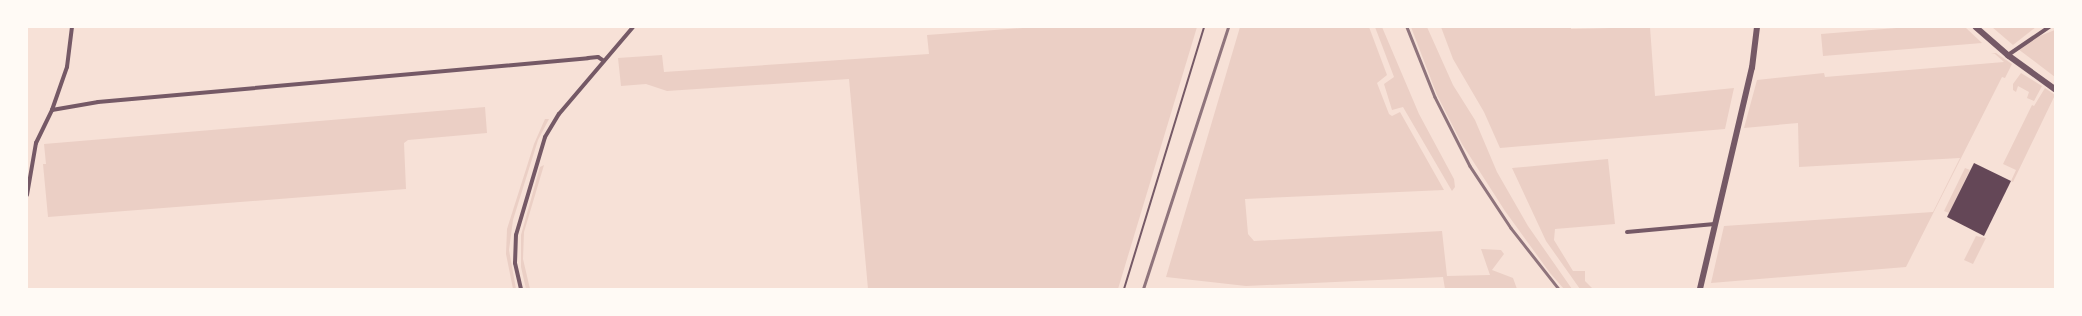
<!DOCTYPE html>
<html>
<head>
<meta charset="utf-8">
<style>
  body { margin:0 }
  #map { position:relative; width:2082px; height:316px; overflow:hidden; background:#f7e1d7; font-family:"Titillium Web",sans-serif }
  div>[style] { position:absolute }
  .green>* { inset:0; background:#ebcfc5 }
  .building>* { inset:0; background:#644757 }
  .service>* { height:2px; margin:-1px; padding:0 1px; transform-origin:1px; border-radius:1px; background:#755966 }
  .minor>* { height:4px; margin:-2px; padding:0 2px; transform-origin:2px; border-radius:2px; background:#755966 }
  .tertiary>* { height:5.5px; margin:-2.75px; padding:0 2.75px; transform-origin:2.75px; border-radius:2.75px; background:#755966 }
  .rail>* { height:2.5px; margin:-1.25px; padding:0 1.25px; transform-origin:1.25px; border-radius:1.25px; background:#8f747c }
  span { translate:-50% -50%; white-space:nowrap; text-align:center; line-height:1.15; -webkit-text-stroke:3.5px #fffaf5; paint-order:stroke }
  .frame { position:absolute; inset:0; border:28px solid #fffaf5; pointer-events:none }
</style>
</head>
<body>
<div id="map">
  <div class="green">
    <div style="clip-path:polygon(1036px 27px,1197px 27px,1118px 289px,868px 289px,849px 79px,667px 91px,646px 84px,621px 86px,618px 58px,662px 55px,664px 72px,929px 54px,927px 35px)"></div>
    <div style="clip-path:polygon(1240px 27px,1369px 27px,1387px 75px,1377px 83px,1389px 114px,1392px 116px,1400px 112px,1444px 190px,1245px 199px,1248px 234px,1254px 241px,1442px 231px,1447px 276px,1490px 275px,1481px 249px,1501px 250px,1504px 254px,1492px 270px,1513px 278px,1517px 289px,1445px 289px,1443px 277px,1246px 286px,1166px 277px)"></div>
    <div style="clip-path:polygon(1375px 27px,1382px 27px,1419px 114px,1454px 179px,1455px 187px,1452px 191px,1403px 107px,1392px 110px,1384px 84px,1394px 77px)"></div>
    <div style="clip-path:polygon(1411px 27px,1427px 27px,1453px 85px,1475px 120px,1497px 172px,1528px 226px,1572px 289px,1564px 289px,1550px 273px,1505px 211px,1462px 144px,1437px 95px)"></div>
    <div style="clip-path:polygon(1441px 27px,1571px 27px,1571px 29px,1650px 27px,1655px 96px,1734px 88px,1725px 129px,1500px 148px,1484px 112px,1453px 59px)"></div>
    <div style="clip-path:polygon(1909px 27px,1965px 27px,1982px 43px,1823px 56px,1821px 34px)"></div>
    <div style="clip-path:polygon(1992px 27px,2036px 27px,2013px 45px)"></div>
    <div style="clip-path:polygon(2055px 30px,2055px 77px,2018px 49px,2032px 39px)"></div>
    <div style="clip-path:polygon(1996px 53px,2012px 64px,2005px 78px,2002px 77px,1906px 267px,1711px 283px,1724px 226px,1933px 212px,1960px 158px,1799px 167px,1798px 123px,1744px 128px,1757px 80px,1824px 73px,1825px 77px,2004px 62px,1995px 54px,1991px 54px)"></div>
    <div style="clip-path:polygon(2021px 73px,2042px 86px,2034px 101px,2027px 98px,2029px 92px,2018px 86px,2016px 92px,2013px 90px,2013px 84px)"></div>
    <div style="clip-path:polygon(2045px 88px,2055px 95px,2013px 182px,2011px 181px,2016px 170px,2003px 164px,2032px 105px,2034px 106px)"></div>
    <div style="clip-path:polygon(485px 107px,487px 133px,408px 140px,404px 143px,406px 189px,48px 217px,43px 164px,46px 164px,44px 144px)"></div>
    <div style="clip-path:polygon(545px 119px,549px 119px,538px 140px,513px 220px,509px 250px,516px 289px,513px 289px,506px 254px,507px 229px,534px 144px)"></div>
    <div style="clip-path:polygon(1608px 159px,1615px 224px,1555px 229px,1554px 240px,1573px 271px,1585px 271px,1585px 281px,1593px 289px,1580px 289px,1546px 241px,1512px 168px)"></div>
    <div style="clip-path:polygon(544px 165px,524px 232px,523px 259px,530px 289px,526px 289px,521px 267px,521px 235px,540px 167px)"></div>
    <div style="clip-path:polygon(1965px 168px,1970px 170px,1949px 213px,1944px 211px)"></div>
    <div style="clip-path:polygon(1976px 236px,1986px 238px,1973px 264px,1964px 260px)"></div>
  </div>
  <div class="building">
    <div style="clip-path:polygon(1974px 163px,2011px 181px,1984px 236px,1947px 217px)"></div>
  </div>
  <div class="service">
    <div style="left:1124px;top:289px;width:274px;rotate:-73deg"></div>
  </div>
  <div class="minor">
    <div style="left:2008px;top:55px;width:50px;rotate:-34.3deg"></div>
    <div style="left:52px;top:110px;width:47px;rotate:-9.9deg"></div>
    <div style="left:98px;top:102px;width:492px;rotate:-5.1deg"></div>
    <div style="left:588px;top:58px;width:10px;rotate:-6deg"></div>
    <div style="left:598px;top:57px;width:7px;rotate:34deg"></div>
    <div style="left:27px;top:195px;width:53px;rotate:-80.2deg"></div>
    <div style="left:36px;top:143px;width:37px;rotate:-64deg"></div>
    <div style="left:52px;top:110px;width:46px;rotate:-70.8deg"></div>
    <div style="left:67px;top:67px;width:40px;rotate:-82.9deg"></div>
    <div style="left:1627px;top:232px;width:88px;rotate:-5.2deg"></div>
    <div style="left:521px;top:289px;width:27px;rotate:-103deg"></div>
    <div style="left:515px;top:263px;width:28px;rotate:-88deg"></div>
    <div style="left:516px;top:235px;width:102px;rotate:-73.5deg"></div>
    <div style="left:545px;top:137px;width:27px;rotate:-59deg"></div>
    <div style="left:559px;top:114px;width:114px;rotate:-49.6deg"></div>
  </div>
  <div class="tertiary">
    <div style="left:1976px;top:27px;width:43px;rotate:41.2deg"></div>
    <div style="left:2008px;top:55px;width:58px;rotate:35.9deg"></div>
    <div style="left:1700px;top:289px;width:227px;rotate:-76.8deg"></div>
    <div style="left:1752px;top:68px;width:41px;rotate:-83deg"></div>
  </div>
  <div class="rail">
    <div style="left:1407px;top:27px;width:75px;rotate:68.2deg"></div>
    <div style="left:1435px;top:97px;width:77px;rotate:63.1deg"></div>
    <div style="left:1470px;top:166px;width:74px;rotate:56.5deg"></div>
    <div style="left:1511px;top:228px;width:78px;rotate:51.8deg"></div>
    <div style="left:1143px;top:289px;width:275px;rotate:-72deg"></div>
  </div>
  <div class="frame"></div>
</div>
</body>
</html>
